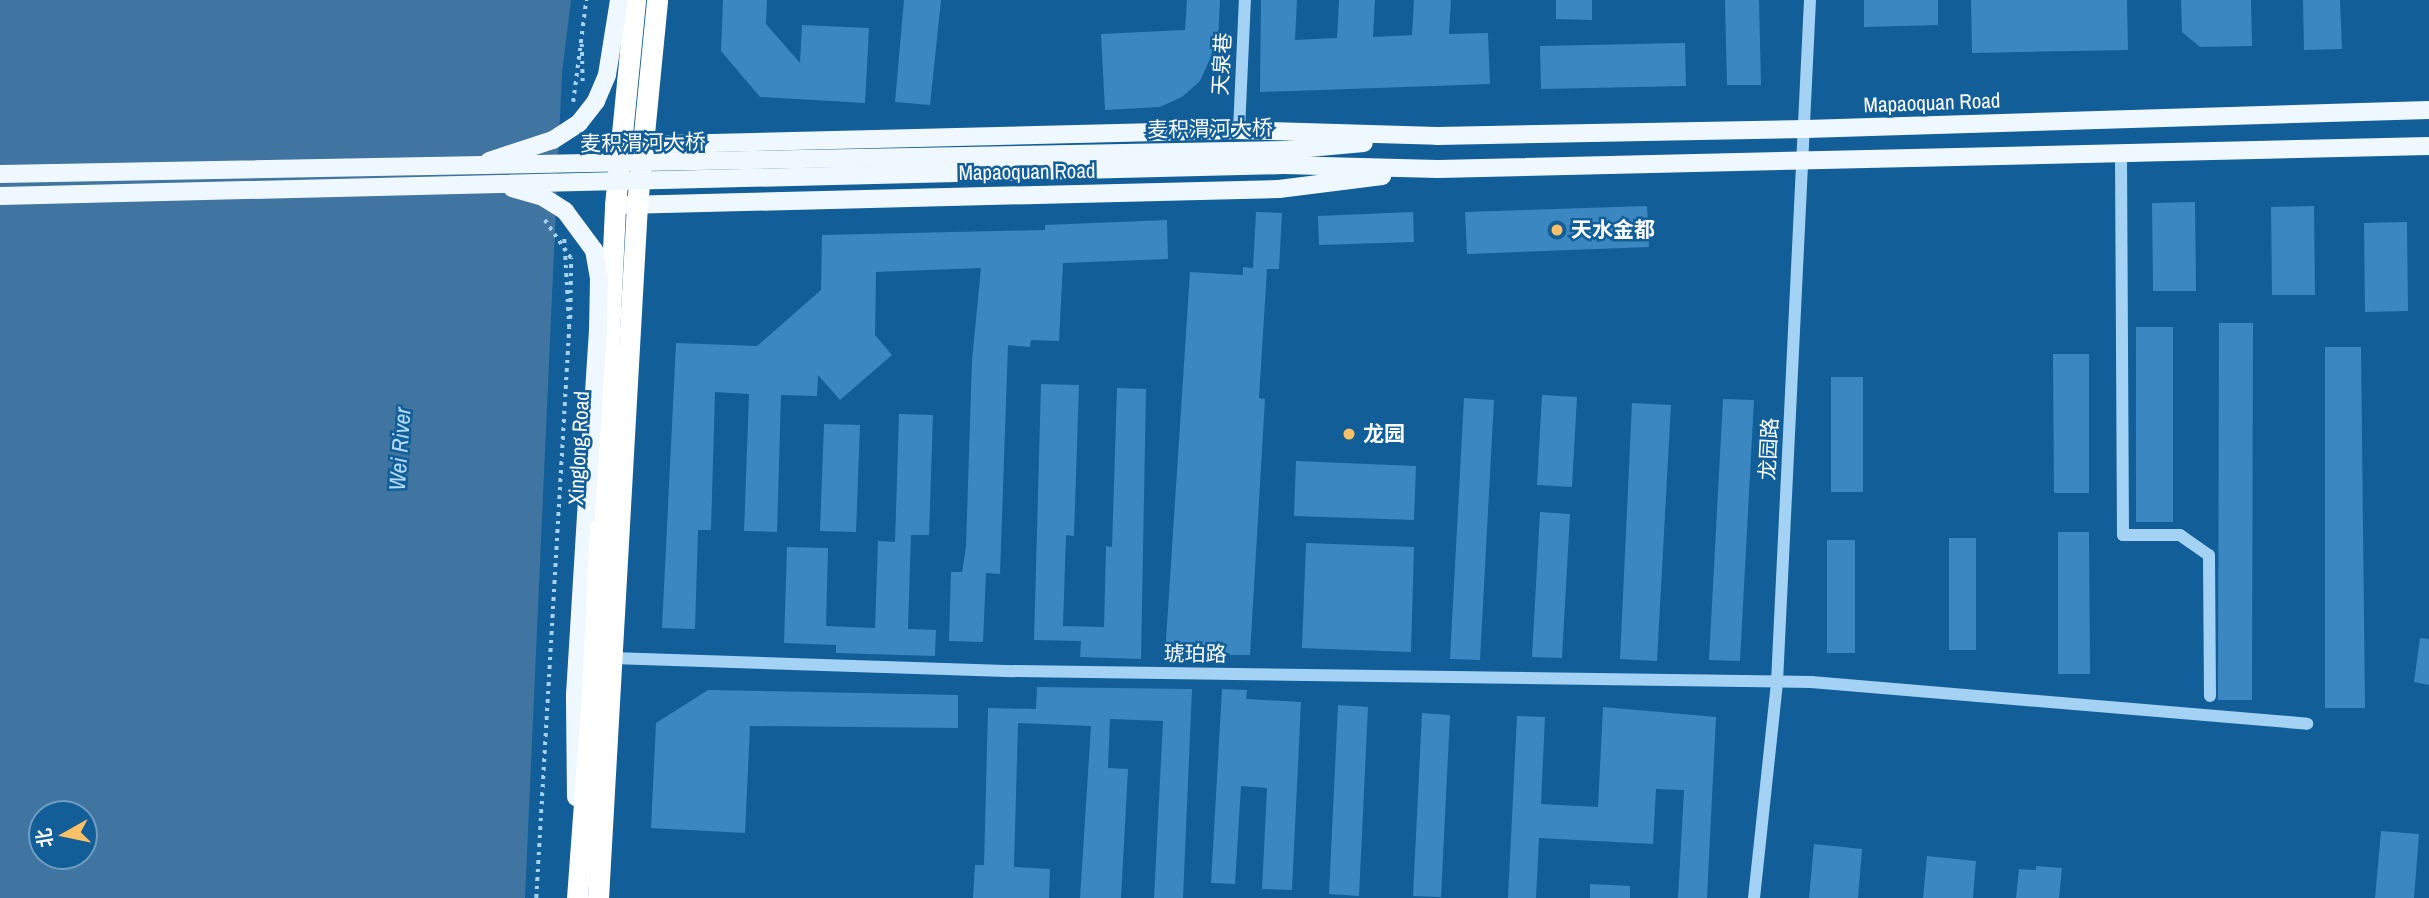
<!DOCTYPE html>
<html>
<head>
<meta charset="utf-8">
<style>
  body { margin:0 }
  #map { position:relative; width:2429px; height:898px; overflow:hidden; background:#115e99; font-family:"Archivo Narrow","Noto Sans SC",sans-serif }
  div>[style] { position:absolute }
  .water>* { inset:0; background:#3f75a0 }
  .building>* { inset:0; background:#3a87c1 }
  .path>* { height:3.5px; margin-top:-1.75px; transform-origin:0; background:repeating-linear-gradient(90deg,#a3d2f4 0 3.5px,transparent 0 8.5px) }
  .minor>* { height:12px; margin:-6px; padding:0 6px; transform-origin:6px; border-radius:6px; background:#a3d2f4 }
  .major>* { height:18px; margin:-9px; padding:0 9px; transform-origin:9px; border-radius:9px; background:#f0f8ff }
  .highway>* { height:21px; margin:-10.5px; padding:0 10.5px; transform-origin:10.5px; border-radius:10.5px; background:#fff }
  .path-bridge>* { height:3.5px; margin-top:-1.75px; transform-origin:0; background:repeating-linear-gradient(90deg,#a3d2f4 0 3.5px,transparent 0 8.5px) }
  .major-bridge>* { height:18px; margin:-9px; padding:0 9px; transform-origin:9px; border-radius:9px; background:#f0f8ff }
  .dots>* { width:19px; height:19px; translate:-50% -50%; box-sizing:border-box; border:4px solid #115e99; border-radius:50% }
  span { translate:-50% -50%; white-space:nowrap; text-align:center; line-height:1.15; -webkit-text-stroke:5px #115e99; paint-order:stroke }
  .street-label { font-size:21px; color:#fff }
  .poi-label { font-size:21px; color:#fff; font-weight:700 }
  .left { translate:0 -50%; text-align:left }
  .water-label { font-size:23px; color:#b0dbfa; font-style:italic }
  .north { position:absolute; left:28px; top:800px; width:70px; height:70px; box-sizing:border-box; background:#115e99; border:2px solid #709ec2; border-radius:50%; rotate:261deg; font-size:19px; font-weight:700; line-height:28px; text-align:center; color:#fff }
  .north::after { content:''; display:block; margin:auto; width:24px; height:32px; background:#ffc066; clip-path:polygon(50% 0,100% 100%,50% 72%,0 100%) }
</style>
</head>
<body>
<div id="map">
  <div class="water">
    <div style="clip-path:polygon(evenodd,0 0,571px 0,562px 73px,525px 898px,0 898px,0 0,42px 814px,84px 814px,84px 856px,42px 856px,42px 814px)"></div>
  </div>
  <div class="building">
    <div style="clip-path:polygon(723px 0,767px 0,766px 24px,800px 63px,802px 25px,869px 28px,865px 103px,760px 97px,721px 51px)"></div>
    <div style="clip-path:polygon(904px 0,941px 0,930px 105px,895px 102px)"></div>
    <div style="clip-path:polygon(1187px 0,1220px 0,1218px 41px,1200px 81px,1182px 97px,1160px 107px,1105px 110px,1101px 34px,1185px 30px)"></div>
    <div style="clip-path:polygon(1261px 0,1297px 0,1295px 40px,1337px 38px,1339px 0,1375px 0,1373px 37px,1412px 35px,1414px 0,1451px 0,1449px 34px,1488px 33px,1490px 84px,1260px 92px)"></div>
    <div style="clip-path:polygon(1556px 0,1592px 0,1592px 20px,1556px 19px)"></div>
    <div style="clip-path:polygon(1725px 0,1759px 0,1761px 85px,1727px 85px)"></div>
    <div style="clip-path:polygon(1864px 0,1938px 0,1938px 25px,1864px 27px)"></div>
    <div style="clip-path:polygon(1971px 0,2127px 0,2128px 50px,1972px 53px)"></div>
    <div style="clip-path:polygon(2181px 0,2251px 0,2252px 46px,2200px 47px,2182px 32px)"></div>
    <div style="clip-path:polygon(2303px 0,2340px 0,2342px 49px,2304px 50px)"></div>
    <div style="clip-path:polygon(1685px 43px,1686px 86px,1541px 89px,1540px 46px)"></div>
    <div style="clip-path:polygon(2195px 202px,2196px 291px,2153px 291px,2152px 203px)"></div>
    <div style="clip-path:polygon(1647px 206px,1649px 247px,1467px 254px,1465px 212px)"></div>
    <div style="clip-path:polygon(2314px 206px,2315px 295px,2272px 295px,2271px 207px)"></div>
    <div style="clip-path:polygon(1256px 212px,1282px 213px,1279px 269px,1267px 269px,1259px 398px,1265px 399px,1250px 655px,1165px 655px,1190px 272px,1243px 275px,1243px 267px,1253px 268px)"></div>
    <div style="clip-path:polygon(1413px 212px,1414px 242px,1319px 245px,1318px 216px)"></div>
    <div style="clip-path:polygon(1167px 220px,1168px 259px,1063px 263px,1059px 341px,1031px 340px,1030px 347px,1008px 345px,1000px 574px,986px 573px,983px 642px,949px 641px,951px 572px,962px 572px,966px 547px,972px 360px,981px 268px,876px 272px,875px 335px,892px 355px,840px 400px,818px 375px,817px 396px,781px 395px,777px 532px,744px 531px,749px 394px,715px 392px,711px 530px,698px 530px,695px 629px,662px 628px,676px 343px,757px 346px,821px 290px,822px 235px,1045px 230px,1045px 225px)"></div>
    <div style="clip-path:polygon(2407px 222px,2408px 311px,2365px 312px,2364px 223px)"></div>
    <div style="clip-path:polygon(2219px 323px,2253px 323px,2252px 700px,2218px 700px)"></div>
    <div style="clip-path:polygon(2136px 327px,2173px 327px,2173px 522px,2136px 522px)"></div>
    <div style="clip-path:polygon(2325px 347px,2361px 347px,2365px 708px,2325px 708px)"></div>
    <div style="clip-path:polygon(2053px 354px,2089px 354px,2089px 493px,2054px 493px)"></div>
    <div style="clip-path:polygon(1831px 377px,1863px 377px,1863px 492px,1831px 492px)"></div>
    <div style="clip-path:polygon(1041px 384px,1079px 385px,1074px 536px,1066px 535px,1063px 626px,1104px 627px,1106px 546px,1112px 547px,1117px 388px,1146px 389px,1141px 659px,1080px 657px,1081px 641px,1034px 640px)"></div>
    <div style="clip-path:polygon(1542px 395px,1577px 397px,1572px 487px,1537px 485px)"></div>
    <div style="clip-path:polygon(1464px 398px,1494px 400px,1480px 660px,1450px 659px)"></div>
    <div style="clip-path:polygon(1723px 399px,1754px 400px,1740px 661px,1709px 660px)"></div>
    <div style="clip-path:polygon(1632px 403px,1671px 405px,1657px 661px,1620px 659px)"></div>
    <div style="clip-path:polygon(899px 414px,933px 415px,929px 535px,911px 535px,908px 629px,936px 630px,935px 656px,836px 653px,836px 645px,784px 643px,787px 547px,828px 548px,826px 626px,875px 628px,878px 541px,895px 542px)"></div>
    <div style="clip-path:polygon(824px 424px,860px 425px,856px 532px,820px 531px)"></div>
    <div style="clip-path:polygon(1296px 461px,1416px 466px,1414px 520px,1294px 516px)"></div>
    <div style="clip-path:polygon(1540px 512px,1570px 514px,1562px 658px,1532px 657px)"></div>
    <div style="clip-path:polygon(2058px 532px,2089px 532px,2090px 674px,2058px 674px)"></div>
    <div style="clip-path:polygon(1949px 538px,1976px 538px,1976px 650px,1949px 650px)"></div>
    <div style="clip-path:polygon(1827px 540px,1855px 540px,1855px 653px,1827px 653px)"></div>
    <div style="clip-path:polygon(1306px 543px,1414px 547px,1411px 652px,1302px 648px)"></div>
    <div style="clip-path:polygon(2420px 638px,2429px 639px,2429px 685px,2414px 682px)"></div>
    <div style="clip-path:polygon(1037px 687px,1192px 689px,1183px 898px,1154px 898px,1163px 721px,1110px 719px,1108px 768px,1128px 769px,1121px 898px,1080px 898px,1091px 726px,1018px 723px,1014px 867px,1050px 869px,1049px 898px,973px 898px,975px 865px,984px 865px,988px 708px,1036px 709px)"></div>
    <div style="clip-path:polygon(1222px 689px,1247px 690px,1246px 699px,1301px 702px,1292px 890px,1262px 889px,1267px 788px,1241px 786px,1235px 884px,1211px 883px)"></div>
    <div style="clip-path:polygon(708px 690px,958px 695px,958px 728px,750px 726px,745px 833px,651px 828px,656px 723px)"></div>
    <div style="clip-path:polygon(1338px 705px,1368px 707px,1359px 896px,1329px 894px)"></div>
    <div style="clip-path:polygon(1603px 707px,1716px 717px,1707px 898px,1678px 898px,1684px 790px,1656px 789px,1653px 844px,1539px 838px,1536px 898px,1508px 898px,1517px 716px,1545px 717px,1541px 804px,1598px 807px)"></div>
    <div style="clip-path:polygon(1422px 713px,1450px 715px,1441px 897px,1413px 896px)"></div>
    <div style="clip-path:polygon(2381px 831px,2419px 834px,2414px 898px,2375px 898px)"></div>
    <div style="clip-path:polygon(1814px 844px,1862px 849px,1858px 898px,1809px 898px)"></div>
    <div style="clip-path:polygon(1927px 856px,1976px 861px,1973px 898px,1923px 898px)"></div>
    <div style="clip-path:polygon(2036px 866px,2062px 868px,2059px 898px,2016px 898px,2019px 869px,2036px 870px)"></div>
    <div style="clip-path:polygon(1590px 884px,1630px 886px,1630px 898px,1590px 898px)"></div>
  </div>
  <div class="path">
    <div style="left:582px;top:44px;width:40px;rotate:88.6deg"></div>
    <div style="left:573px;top:102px;width:103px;rotate:-82.7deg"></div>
    <div style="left:570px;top:319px;width:61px;rotate:-89.1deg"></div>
    <div style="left:536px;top:898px;width:571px;rotate:-86.69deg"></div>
    <div style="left:569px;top:328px;width:89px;rotate:-93.2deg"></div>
  </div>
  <div class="minor">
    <div style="left:1239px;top:130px;width:130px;rotate:-87.4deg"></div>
    <div style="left:2121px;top:154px;width:381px;rotate:89.7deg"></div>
    <div style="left:2123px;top:535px;width:57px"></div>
    <div style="left:2180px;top:535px;width:35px;rotate:35deg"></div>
    <div style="left:2209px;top:555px;width:141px;rotate:89.6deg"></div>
    <div style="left:612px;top:658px;width:402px;rotate:1.9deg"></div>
    <div style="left:1014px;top:671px;width:797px;rotate:0.79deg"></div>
    <div style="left:1811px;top:682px;width:498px;rotate:4.8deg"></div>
    <div style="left:1754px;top:898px;width:217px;rotate:-83.9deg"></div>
    <div style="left:1777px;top:682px;width:683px;rotate:-87.23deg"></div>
  </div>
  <div class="major">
    <div style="left:629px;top:145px;width:610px;rotate:-1.41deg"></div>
    <div style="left:1239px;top:130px;width:198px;rotate:1.7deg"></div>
    <div style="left:1437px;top:136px;width:369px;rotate:-1.1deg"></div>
    <div style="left:1806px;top:129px;width:623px;rotate:-1.75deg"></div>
    <div style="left:1286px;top:150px;width:78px;rotate:-5.1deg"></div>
    <div style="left:1284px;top:165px;width:154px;rotate:1.5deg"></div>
    <div style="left:1438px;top:169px;width:991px;rotate:-1.33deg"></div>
    <div style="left:624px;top:205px;width:655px;rotate:-1.4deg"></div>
    <div style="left:1279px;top:189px;width:104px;rotate:-7.2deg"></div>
    <div style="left:576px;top:797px;width:102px;rotate:-90.6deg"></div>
    <div style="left:575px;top:695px;width:178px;rotate:-86.5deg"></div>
  </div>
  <div class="highway">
    <div style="left:577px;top:898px;width:203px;rotate:-85.8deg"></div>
    <div style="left:592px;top:696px;width:492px;rotate:-87.3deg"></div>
    <div style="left:615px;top:205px;width:206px;rotate:-84.4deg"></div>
    <div style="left:598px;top:898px;width:694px;rotate:-86.78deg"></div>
    <div style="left:637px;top:205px;width:206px;rotate:-84.4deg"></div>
  </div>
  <div class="path-bridge">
    <div style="left:545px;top:220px;width:46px;rotate:55.6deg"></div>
  </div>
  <div class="major-bridge">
    <div style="left:489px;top:161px;width:67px;rotate:-18.2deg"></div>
    <div style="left:553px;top:140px;width:31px;rotate:-33deg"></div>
    <div style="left:579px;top:123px;width:28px;rotate:-52deg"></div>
    <div style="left:596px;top:101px;width:28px;rotate:-67deg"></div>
    <div style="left:607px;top:75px;width:76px;rotate:-80.9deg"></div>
    <div style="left:0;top:174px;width:1286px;rotate:-1.07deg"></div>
    <div style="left:512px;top:188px;width:32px;rotate:16deg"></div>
    <div style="left:543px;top:197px;width:26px;rotate:32deg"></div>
    <div style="left:565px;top:211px;width:49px;rotate:53.4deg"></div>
    <div style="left:594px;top:250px;width:29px;rotate:80deg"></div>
    <div style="left:599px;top:279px;width:51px;rotate:91.1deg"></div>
    <div style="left:598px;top:330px;width:187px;rotate:93.7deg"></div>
    <div style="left:0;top:196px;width:1284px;rotate:-1.38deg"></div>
  </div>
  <div class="dots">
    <div style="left:1557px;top:230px;background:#ffc066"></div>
    <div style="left:1349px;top:434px;background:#ffc066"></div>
  </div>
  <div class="street-label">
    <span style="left:1222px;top:64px;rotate:-87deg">天泉巷</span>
    <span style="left:1932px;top:103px;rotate:-2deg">Mapaoquan Road</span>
    <span style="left:1210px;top:129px;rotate:-1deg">麦积渭河大桥</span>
    <span style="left:643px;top:143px;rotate:-1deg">麦积渭河大桥</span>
    <span style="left:1027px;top:172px;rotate:-1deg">Mapaoquan Road</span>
    <span style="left:579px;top:448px;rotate:-87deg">Xinglong Road</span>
    <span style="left:1769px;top:449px;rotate:-87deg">龙园路</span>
    <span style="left:1195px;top:654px;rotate:1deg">琥珀路</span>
  </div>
  <div class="poi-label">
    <span class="left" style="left:1571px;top:230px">天水金都</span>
    <span class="left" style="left:1363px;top:434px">龙园</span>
  </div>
  <div class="water-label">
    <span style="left:400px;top:449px;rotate:-86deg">Wei River</span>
  </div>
  <div class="north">北</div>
</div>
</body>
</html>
